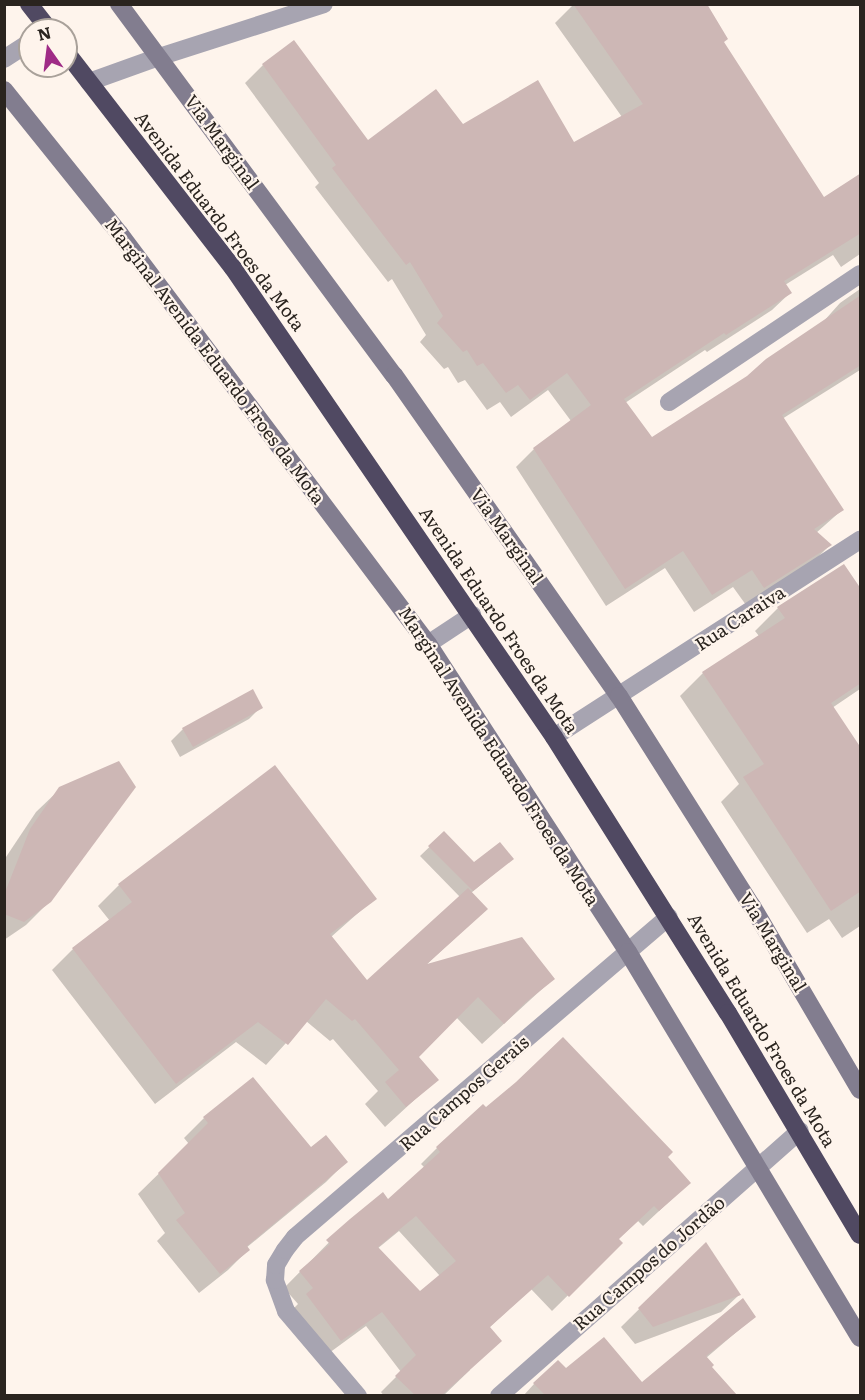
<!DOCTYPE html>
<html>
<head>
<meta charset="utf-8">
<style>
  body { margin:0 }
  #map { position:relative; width:865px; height:1400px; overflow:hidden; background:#fef4ec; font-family:Literata,serif }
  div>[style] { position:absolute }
  .shadow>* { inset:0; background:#0003 }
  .building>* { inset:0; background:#cdb7b5 }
  .street>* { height:18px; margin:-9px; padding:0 9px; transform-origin:9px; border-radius:9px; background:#a7a4b1 }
  .secondary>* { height:18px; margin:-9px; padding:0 9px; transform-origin:9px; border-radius:9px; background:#827d8f }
  .highway>* { height:18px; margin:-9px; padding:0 9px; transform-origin:9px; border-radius:9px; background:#504962 }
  span { translate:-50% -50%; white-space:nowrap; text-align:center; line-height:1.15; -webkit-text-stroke:4.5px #fef4ec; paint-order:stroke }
  .street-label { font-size:18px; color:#2a241f }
  .frame { position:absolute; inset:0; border:6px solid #2a241f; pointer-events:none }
  .north { position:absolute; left:18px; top:18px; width:60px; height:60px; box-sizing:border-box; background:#fef4ec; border:2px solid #a9a19a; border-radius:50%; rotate:346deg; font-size:16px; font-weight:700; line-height:24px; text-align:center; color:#2a241f }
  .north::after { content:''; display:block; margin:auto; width:21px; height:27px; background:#9f2b86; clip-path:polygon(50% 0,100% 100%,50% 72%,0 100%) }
</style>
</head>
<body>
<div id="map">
  <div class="shadow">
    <div style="clip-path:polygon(574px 4px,722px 43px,823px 199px,860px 175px,860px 254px,841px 267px,833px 255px,785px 285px,790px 293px,772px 310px,707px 352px,705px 350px,625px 403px,652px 439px,748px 377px,823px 322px,840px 303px,860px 289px,860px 370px,782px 419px,842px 510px,816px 533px,830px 545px,812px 563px,746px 605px,733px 587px,694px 612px,665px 568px,606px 606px,516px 467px,534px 449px,571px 421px,548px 390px,511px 417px,500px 402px,487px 410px,465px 380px,458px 383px,448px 367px,444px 369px,420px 342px,426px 335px,392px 279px,388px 282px,315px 187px,319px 183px,245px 83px,263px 65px,368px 143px,463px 126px,574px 144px,622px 117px,555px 23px)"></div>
    <div style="clip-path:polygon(860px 591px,860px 689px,832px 708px,860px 751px,860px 926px,842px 938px,829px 919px,807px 933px,721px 802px,739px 784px,680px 696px,703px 673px,759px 636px,755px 631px,778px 608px)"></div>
    <div style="clip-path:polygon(261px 707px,249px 719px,180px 757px,171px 741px,183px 729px)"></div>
    <div style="clip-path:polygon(60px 789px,50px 901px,26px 925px,4px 940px,4px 860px,36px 812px)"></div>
    <div style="clip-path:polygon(444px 833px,474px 864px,512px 859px,471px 893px,486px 909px,425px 966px,553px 979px,482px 1044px,456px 1017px,417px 1057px,436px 1080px,385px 1127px,365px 1104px,378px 1091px,333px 1039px,330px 1041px,306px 1021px,266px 1065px,236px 1042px,155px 1104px,52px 970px,73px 949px,110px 921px,98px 906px,119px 885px,375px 898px,331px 937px,367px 983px,460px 897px,420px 856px)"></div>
    <div style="clip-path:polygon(204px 1118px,311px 1149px,346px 1162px,326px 1182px,246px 1248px,248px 1250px,228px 1270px,199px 1293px,157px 1241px,165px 1233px,138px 1194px,189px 1144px,184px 1138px)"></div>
    <div style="clip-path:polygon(evenodd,437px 1148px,666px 1157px,673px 1198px,643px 1226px,638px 1221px,618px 1239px,621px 1243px,552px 1311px,531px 1289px,468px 1347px,470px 1370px,443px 1396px,384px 1396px,381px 1392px,401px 1372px,366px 1326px,325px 1356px,292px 1310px,298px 1304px,284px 1288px,351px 1220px,388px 1201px,425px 1168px,421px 1164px,437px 1148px,399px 1231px,440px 1276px,420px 1293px,377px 1249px,399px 1231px)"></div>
    <div style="clip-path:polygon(705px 1244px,739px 1295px,721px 1312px,635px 1344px,621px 1327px)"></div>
    <div style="clip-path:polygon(754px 1317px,706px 1358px,710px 1367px,735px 1396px,523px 1396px,534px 1384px,566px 1370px,641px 1384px)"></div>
  </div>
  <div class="building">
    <div style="clip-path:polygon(573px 4px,707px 4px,728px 39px,724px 42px,824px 197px,861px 173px,861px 233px,784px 281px,792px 293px,726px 335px,724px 333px,624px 399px,652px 437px,747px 376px,766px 359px,861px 295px,861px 365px,782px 415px,844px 510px,814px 529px,832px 545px,764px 588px,752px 570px,712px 595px,683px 551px,625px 589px,533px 448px,591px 405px,567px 373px,530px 400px,518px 385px,506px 393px,483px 363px,477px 366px,467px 350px,463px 352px,437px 323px,443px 316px,410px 262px,406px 265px,332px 168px,336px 165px,262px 64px,294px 40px,368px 140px,436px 89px,463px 124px,538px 80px,574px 142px,643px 104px)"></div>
    <div style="clip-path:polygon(844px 564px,861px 589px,861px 683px,831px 703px,861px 748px,861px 891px,831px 911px,743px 777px,764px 764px,702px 672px,785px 618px,777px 607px)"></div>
    <div style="clip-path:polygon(253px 689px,263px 708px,193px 747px,182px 728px)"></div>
    <div style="clip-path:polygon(119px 761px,136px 787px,51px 902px,24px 922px,4px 914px,4px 895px,30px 829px,59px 787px)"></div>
    <div style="clip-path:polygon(275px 765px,377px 899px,330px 934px,367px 980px,468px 888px,488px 909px,427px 964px,522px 937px,555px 979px,526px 1002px,504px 1024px,478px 997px,419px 1057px,439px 1080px,406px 1107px,385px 1082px,399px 1070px,355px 1019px,352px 1021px,326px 999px,288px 1045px,258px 1022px,176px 1084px,72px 948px,132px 902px,118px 884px)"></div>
    <div style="clip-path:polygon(444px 831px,474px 862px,500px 842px,514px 859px,473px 891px,428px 846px)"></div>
    <div style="clip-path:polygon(evenodd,563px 1037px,673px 1152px,668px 1157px,691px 1183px,659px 1211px,654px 1206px,619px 1239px,623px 1243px,569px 1297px,548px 1275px,490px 1327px,502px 1341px,442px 1395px,415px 1395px,395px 1376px,416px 1355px,382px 1312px,341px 1341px,306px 1294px,313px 1288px,299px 1271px,330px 1244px,326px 1240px,350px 1219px,383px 1192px,388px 1199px,440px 1152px,436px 1147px,483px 1104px,486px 1107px,516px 1082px,563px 1037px,416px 1216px,456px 1261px,420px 1291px,378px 1247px,416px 1216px)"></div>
    <div style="clip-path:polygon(253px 1077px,311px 1147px,326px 1135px,348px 1162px,247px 1246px,250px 1250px,220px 1274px,176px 1220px,185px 1213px,158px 1173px,208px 1123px,203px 1117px)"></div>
    <div style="clip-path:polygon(706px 1242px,741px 1295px,653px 1327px,638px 1308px)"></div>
    <div style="clip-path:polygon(743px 1298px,756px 1317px,706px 1356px,714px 1365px,712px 1367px,737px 1395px,545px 1395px,533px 1383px,558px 1360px,566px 1368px,604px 1337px,642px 1382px)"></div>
  </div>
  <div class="street">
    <div style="left:4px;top:59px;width:31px;rotate:-33deg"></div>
    <div style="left:89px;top:82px;width:74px;rotate:-19.7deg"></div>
    <div style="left:159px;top:57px;width:173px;rotate:-17.8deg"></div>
    <div style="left:669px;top:402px;width:230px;rotate:-33.8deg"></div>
    <div style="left:428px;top:644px;width:53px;rotate:-33.4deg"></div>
    <div style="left:554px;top:737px;width:364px;rotate:-32.8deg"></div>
    <div style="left:358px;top:1396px;width:111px;rotate:-130.3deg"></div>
    <div style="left:286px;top:1311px;width:33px;rotate:-110deg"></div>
    <div style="left:275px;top:1280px;width:15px;rotate:-86deg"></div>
    <div style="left:276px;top:1265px;width:17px;rotate:-59deg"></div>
    <div style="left:285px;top:1250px;width:16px;rotate:-52deg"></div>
    <div style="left:295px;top:1237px;width:492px;rotate:-40.6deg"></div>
    <div style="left:499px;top:1396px;width:401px;rotate:-41.4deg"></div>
  </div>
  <div class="secondary">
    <div style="left:119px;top:4px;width:462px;rotate:53.5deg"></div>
    <div style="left:394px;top:375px;width:392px;rotate:55deg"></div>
    <div style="left:619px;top:696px;width:249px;rotate:57.7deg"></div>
    <div style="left:752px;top:906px;width:213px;rotate:59.6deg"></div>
    <div style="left:4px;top:90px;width:184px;rotate:51.2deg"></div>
    <div style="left:119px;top:233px;width:514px;rotate:53.06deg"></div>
    <div style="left:428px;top:644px;width:367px;rotate:57deg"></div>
    <div style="left:628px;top:952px;width:450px;rotate:59deg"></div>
  </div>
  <div class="highway">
    <div style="left:29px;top:4px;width:33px;rotate:52deg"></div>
    <div style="left:66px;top:52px;width:273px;rotate:52.3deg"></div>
    <div style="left:233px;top:268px;width:568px;rotate:55.61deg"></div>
    <div style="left:554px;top:737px;width:326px;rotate:57.8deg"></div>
    <div style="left:728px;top:1013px;width:258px;rotate:59.3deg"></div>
  </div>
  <div class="street-label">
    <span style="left:222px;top:142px;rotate:54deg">Via Marginal</span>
    <span style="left:220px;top:221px;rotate:53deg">Avenida Eduardo Froes da Mota</span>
    <span style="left:215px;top:361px;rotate:53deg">Marginal Avenida Eduardo Froes da Mota</span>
    <span style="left:507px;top:536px;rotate:55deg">Via Marginal</span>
    <span style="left:740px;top:618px;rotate:-33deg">Rua Caraiva</span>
    <span style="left:499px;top:620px;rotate:56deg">Avenida Eduardo Froes da Mota</span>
    <span style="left:499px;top:756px;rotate:57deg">Marginal Avenida Eduardo Froes da Mota</span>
    <span style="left:773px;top:942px;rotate:59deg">Via Marginal</span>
    <span style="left:762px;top:1030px;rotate:59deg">Avenida Eduardo Froes da Mota</span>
    <span style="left:464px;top:1093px;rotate:-41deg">Rua Campos Gerais</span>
    <span style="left:649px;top:1263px;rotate:-41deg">Rua Campos do Jordão</span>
  </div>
  <div class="frame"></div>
  <div class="north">N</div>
</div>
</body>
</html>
